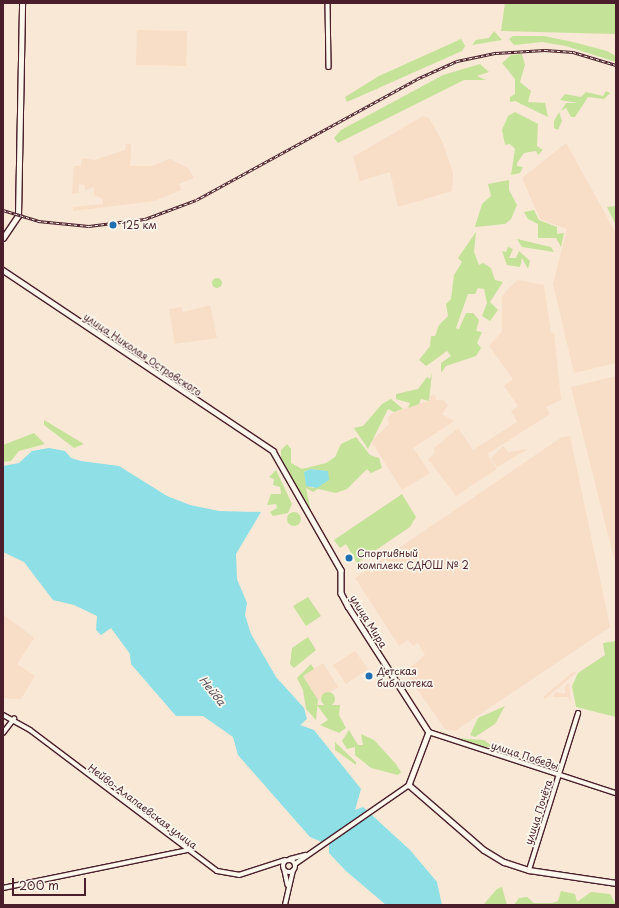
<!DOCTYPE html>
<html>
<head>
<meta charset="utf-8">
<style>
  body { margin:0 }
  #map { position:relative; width:619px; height:908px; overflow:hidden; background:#f9e8d6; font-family:"Playpen Sans",sans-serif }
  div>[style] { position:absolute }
  .built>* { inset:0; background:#f8ddc7 }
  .green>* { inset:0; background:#c5e299 }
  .round { border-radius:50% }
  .water>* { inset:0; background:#8edfe6 }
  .roads { filter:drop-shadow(1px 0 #4a1f2b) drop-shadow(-1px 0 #4a1f2b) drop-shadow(0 1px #4a1f2b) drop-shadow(0 -1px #4a1f2b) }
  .tertiary>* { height:3.5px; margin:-1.75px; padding:0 1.75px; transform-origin:1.75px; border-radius:1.75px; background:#fbf7ec }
  .secondary>* { height:4px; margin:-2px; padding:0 2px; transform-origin:2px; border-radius:2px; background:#fbf7ec }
  .secondary>.ring { margin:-2px; padding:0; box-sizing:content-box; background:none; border:4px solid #fbf7ec; border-radius:50% }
  .primary>* { height:4.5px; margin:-2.25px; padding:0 2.25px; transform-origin:2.25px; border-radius:2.25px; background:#fbf7ec }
  .rail>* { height:2.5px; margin-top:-1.25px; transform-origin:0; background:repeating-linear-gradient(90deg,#fbf7ec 0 3px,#4a1f2b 0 6px); box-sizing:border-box; border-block:1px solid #4a1f2b }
  .dots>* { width:11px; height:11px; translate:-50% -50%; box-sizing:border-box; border:2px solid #fbf7ec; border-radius:50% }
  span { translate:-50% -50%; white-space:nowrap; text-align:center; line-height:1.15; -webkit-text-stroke:3.5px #fbf7ec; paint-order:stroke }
  .poi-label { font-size:10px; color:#4a1f2b }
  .left { translate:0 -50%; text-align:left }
  .street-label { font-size:10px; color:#4a1f2b }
  .water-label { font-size:11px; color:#5b4f5a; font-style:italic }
  .frame { position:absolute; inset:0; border:4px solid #4a1f2b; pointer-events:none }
  .scale { position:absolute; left:12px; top:878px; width:74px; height:18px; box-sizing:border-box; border:2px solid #4a1f2b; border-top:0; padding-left:5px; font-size:12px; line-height:14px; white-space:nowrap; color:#4a1f2b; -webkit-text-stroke:3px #fbf7ec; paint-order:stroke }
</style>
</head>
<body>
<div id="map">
  <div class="built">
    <div style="clip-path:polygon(137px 30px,187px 31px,186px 66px,136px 65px)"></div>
    <div style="clip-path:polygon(423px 116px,429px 118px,443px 143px,453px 173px,452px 191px,398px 207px,390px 172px,360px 181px,353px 157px)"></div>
    <div style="clip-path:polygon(566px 143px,616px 233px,616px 363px,574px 373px,553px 284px,567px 229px,540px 219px,522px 178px)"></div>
    <div style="clip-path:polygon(126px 144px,131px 144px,130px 166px,152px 166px,170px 159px,188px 168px,194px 178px,179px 184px,181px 190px,154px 201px,73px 211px,73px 207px,103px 204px,103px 199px,94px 195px,94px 187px,85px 190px,85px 185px,79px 184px,79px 193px,72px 194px,74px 166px,81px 166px,82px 158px,95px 160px,125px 150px)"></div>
    <div style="clip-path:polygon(517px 280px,544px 285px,551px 333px,554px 333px,561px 400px,546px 407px,550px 414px,487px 454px,497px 469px,456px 496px,428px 459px,435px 453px,434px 448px,458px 428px,473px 450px,517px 422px,511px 411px,518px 406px,504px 386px,513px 379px,489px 346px,502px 331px,502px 296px)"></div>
    <div style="clip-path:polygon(210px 305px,217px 338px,175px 344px,169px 309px,181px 307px,183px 312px)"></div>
    <div style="clip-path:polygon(616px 376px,616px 566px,571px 387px)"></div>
    <div style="clip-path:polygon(435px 395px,436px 400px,444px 400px,448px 405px,442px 414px,454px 421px,413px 448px,430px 473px,402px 490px,371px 441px,389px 424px,388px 417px,393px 413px,431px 400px,430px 396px)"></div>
    <div style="clip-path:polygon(570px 436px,610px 627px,455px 731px,445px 729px,405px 672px,425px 655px,418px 643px,413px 646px,408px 640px,399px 646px,355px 578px,562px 437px)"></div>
    <div style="clip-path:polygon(503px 446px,508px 452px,528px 449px,497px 467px,491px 458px)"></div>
    <div style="clip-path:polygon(3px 614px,34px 638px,17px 664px,35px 676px,21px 699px,3px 698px)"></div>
    <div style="clip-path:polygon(355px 651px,368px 669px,346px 684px,333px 665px)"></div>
    <div style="clip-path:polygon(323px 663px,338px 687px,318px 700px,303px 676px)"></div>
    <div style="clip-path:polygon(574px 671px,576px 673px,545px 699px,543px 697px)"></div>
    <div style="clip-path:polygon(569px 683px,571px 703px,568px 697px,553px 697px,556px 692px,565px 694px,565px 686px)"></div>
  </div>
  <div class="green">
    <div style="clip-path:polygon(505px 3px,616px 3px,616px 34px,501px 31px)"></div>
    <div style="clip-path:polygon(494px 31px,502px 40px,472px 45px,476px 40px,489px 38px)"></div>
    <div style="clip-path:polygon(513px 36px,544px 36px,573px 42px,607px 51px,616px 56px,616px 62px,566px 46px,542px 42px,514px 45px,509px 39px)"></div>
    <div style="clip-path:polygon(461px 39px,465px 46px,462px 51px,347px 102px,345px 97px,379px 76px)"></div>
    <div style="clip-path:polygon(522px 54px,525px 65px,520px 82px,531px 91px,528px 102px,545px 103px,548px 117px,515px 101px,510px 102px,510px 97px,515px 94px,515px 79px,502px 63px,511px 55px)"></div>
    <div style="clip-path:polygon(480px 64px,489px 72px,477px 76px,486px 80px,464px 80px,338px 143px,334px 138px,341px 130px,443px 75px)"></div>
    <div style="clip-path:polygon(606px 91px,610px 93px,604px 99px,588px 97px,575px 117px,571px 117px,566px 108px,561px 111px,566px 103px,578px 103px,560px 100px,565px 94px,581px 97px,586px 92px,603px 96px)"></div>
    <div style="clip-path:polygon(515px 112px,538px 124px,537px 146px,543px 150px,538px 155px,536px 151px,524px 153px,517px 163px,517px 166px,523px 167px,520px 173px,511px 175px,515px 149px,510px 144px,505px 145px,502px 130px,508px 116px)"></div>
    <div style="clip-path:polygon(559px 112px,562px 121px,558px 130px,554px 128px,554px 121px)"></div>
    <div style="clip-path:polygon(509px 180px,509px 190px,517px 205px,511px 219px,505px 224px,475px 227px,482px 204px,491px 196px,488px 184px)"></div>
    <div style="clip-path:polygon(616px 206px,616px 225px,607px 207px)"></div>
    <div style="clip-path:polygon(534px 210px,539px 220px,557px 227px,557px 234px,564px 233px,561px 247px,556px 238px,538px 238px,538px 224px,528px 219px,524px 212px)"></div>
    <div style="clip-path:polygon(476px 232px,474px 252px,479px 265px,483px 263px,491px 268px,495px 280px,503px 282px,490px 302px,498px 310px,490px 321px,482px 316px,487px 303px,484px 289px,478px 288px,475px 294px,468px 294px,456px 328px,459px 329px,466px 313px,473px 313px,479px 320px,476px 331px,482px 332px,477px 343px,481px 348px,476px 356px,446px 366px,441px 373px,441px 363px,451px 356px,447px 351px,426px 366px,419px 360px,430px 346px,431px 336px,435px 336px,439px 325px,448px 316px,446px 304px,451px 299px,454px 275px,462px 262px,458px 258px)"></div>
    <div style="clip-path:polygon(517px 239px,551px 247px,554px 252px,522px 247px)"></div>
    <div style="clip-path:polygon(508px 247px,513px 249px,509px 258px,516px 258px,519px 251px,530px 261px,528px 269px,522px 258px,520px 267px,507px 265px,502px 251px,506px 252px)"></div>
    <div class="round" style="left:212px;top:278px;width:10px;height:10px"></div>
    <div style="clip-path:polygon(432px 373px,429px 401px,421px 399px,419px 404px,408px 408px,410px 403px,396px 399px,396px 394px,418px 389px,427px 377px,430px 379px)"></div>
    <div style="clip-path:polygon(391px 399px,403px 409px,394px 412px,388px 409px,368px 449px,354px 428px,363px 426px,382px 404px)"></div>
    <div style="clip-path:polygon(44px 420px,84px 444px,74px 448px,44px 425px)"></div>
    <div style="clip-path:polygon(34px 433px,45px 444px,19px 451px,11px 461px,3px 462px,3px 445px)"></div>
    <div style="clip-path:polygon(evenodd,356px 437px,370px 455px,379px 458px,382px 468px,371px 473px,367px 469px,347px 489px,336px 493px,318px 489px,313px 492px,306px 488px,312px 516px,281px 460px,281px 450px,287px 444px,291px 449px,291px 463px,302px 469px,326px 463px,335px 457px,341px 444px,356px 437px,310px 469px,328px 471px,325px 482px,314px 488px,309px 487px,304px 472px,310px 469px)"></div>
    <div style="clip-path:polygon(276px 470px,292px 504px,288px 513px,273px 516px,270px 512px,277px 508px,276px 504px,267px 505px,271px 494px,281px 494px,280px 487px,273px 485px,274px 479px,269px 477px)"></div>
    <div style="clip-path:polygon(402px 494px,416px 517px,410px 527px,357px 563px,346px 544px,340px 548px,334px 540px)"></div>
    <div class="round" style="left:287px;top:512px;width:14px;height:14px"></div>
    <div style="clip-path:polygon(308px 597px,321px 616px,306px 626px,293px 606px)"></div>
    <div style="clip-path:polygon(308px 637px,316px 650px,294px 668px,290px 664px,292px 648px)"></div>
    <div style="clip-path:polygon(616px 641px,616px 717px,576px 707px,572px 686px,578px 673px,605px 655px,603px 643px)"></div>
    <div style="clip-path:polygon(311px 664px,314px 669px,303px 676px,318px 700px,316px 720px,306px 709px,303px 690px,297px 678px)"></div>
    <div class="round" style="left:321px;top:692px;width:14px;height:14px"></div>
    <div style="clip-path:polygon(317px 705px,340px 705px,339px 715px,346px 728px,339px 733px,320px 725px,328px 720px)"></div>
    <div style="clip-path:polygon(505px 706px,495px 724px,475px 737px,470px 735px,478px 718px)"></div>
    <div style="clip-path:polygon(349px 730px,358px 745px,363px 745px,361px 734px,374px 740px,396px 764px,401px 772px,398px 775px,371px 768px,355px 755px,355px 747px,347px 749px,342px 741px)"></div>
    <div style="clip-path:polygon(439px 730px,455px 738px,484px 740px,492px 746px,482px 748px,453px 739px)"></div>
    <div style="clip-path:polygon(335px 742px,356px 762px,356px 765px,335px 750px)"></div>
    <div style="clip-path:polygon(502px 887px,507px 905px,483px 905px,497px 889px)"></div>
    <div style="clip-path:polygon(561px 891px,575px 894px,577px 902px,591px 892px,610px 894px,616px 905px,514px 905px,519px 898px,527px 897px,534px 903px,552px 903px,558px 901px)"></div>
  </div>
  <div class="water">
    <div style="clip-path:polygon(49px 448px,65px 451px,71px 458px,81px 461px,119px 466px,167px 496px,190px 505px,219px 511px,261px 512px,236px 554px,237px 579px,247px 603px,245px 615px,251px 634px,276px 677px,304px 708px,307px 719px,300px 725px,314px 730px,361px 789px,355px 810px,363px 807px,410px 850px,437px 882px,442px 905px,386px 905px,346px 871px,329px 853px,329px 845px,310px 837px,238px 755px,233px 737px,203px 716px,176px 716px,131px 664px,130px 654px,111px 628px,101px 635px,96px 630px,97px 616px,74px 605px,53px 600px,24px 562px,3px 552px,3px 466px,19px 463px,32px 451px)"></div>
    <div style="clip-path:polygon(310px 469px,328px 471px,329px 480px,317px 488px,306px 486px,304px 472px)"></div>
  </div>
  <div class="roads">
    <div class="tertiary">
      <div style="left:328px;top:3px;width:64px;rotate:89.1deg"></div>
      <div style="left:429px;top:732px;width:197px;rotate:18.1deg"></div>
      <div style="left:3px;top:733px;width:18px;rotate:-52deg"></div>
      <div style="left:529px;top:870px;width:164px;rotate:-72.6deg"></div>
      <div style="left:285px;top:871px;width:14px;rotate:78deg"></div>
      <div style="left:3px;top:888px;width:189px;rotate:-11.6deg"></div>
      <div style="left:285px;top:905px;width:35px;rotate:-77deg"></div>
    </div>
    <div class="secondary">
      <div style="left:3px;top:715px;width:31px;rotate:29deg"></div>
      <div style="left:30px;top:730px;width:234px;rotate:37deg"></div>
      <div style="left:217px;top:871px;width:22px;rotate:10deg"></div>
      <div style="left:239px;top:875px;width:48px;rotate:-18.1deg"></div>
      <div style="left:290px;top:859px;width:16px;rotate:-15deg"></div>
      <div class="ring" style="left:283px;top:860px;width:8px;height:8px"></div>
      <div style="left:295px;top:864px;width:139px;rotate:-34.7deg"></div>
    </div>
    <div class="primary">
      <div style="left:3px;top:238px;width:27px;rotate:-56deg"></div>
      <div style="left:18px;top:216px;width:213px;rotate:-88.9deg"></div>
      <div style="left:3px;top:270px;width:325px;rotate:33.8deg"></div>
      <div style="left:273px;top:451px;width:137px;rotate:60.3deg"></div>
      <div style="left:341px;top:570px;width:23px;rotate:90deg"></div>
      <div style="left:341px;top:593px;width:15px;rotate:62deg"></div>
      <div style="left:348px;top:606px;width:150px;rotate:57.3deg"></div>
      <div style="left:429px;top:732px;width:57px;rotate:110.7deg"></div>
      <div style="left:409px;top:785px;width:99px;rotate:40.9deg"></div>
      <div style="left:484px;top:850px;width:23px;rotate:31deg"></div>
      <div style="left:504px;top:862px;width:26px;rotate:18deg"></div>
      <div style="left:529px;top:870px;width:88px;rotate:8.5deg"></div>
    </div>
  </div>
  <div class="rail">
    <div style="left:3px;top:210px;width:37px;rotate:17deg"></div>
    <div style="left:38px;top:221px;width:51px;rotate:5.6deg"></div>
    <div style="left:89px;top:226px;width:56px;rotate:-7.1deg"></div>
    <div style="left:145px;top:219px;width:54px;rotate:-20.4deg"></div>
    <div style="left:196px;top:200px;width:252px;rotate:-28.7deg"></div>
    <div style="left:417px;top:79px;width:44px;rotate:-24.2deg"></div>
    <div style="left:457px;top:61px;width:40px;rotate:-12deg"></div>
    <div style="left:496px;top:53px;width:49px;rotate:-3.5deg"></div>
    <div style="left:545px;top:50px;width:28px;rotate:4deg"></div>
    <div style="left:573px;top:52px;width:45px;rotate:16.8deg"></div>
  </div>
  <div class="dots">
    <div style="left:113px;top:225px;background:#1f6fb2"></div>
    <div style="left:349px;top:558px;background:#1f6fb2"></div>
    <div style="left:369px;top:676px;background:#1f6fb2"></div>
  </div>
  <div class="poi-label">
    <span class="left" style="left:122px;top:225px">125 км</span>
    <span class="left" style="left:357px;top:558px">Спортивный<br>комплекс СДЮШ № 2</span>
    <span class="left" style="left:377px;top:676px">Детская<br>библиотека</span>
  </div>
  <div class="street-label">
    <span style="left:143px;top:354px;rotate:34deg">улица Николая Островского</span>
    <span style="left:369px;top:621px;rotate:58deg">улица Мира</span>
    <span style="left:525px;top:755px;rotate:18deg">улица Победы</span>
    <span style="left:143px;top:806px;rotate:37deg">Нейво-Алапаевская улица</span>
    <span style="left:538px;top:812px;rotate:-72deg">улица Почёта</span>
  </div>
  <div class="water-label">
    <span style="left:212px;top:691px;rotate:51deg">Нейва</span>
  </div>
  <div class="frame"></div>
  <div class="scale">200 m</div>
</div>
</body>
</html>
